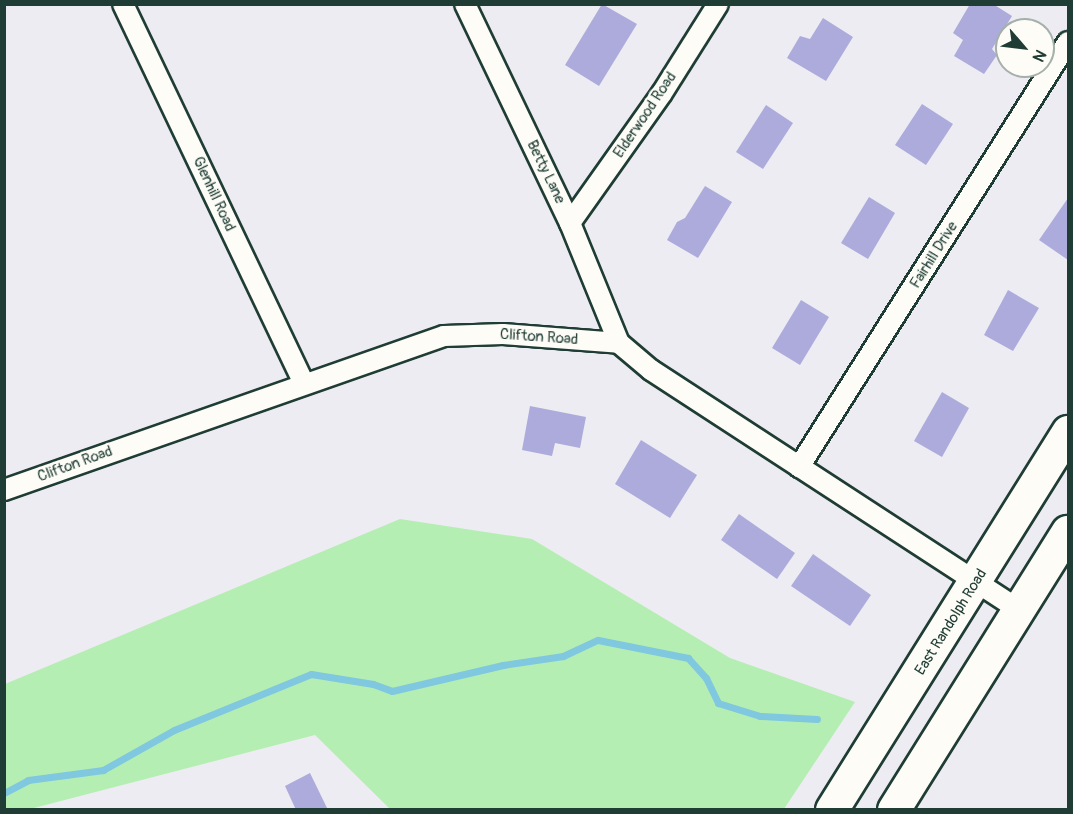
<!DOCTYPE html>
<html>
<head>
<meta charset="utf-8">
<style>
  body { margin:0 }
  #map { position:relative; width:1073px; height:814px; overflow:hidden; background:#edecf2; font-family:Pangolin,sans-serif }
  div>[style] { position:absolute }
  .green>* { inset:0; background:#b5eeb2 }
  .stream>* { height:7px; margin:-3.5px; padding:0 3.5px; transform-origin:3.5px; border-radius:3.5px; background:#80c7e0 }
  .building>* { inset:0; background:#adabdc }
  .roads { filter:drop-shadow(2px 0 #1f3d34) drop-shadow(-2px 0 #1f3d34) drop-shadow(0 2px #1f3d34) drop-shadow(0 -2px #1f3d34) }
  .street>* { height:20px; margin:-10px; padding:0 10px; transform-origin:10px; border-radius:10px; background:#fdfcf7 }
  .primary>* { height:32px; margin:-16px; padding:0 16px; transform-origin:16px; border-radius:16px; background:#fdfcf7 }
  span { translate:-50% -50%; white-space:nowrap; text-align:center; line-height:1.15; -webkit-text-stroke:4.5px #fdfcf7; paint-order:stroke }
  .street-label { font-size:15px; color:#1f3d34 }
  .frame { position:absolute; inset:0; border:6px solid #1f3d34; pointer-events:none }
  .north { position:absolute; left:995px; top:18px; width:60px; height:60px; box-sizing:border-box; background:#fdfcf7; border:2px solid #a4b0a9; border-radius:50%; rotate:118deg; font-size:16px; font-weight:700; line-height:24px; text-align:center; color:#1f3d34 }
  .north::after { content:''; display:block; margin:auto; width:21px; height:27px; background:#1f3d34; clip-path:polygon(50% 0,100% 100%,50% 72%,0 100%) }
</style>
</head>
<body>
<div id="map">
  <div class="green">
    <div style="clip-path:polygon(400px 519px,532px 539px,730px 658px,855px 702px,784px 809px,390px 809px,315px 735px,30px 809px,5px 809px,5px 684px)"></div>
  </div>
  <div class="stream">
    <div style="left:4px;top:793px;width:27px;rotate:-28deg"></div>
    <div style="left:28px;top:780px;width:76px;rotate:-7.6deg"></div>
    <div style="left:103px;top:770px;width:81px;rotate:-29.4deg"></div>
    <div style="left:174px;top:730px;width:148px;rotate:-22.2deg"></div>
    <div style="left:311px;top:674px;width:63px;rotate:9.2deg"></div>
    <div style="left:373px;top:684px;width:20px;rotate:20deg"></div>
    <div style="left:392px;top:691px;width:114px;rotate:-13.2deg"></div>
    <div style="left:503px;top:665px;width:61px;rotate:-8.5deg"></div>
    <div style="left:563px;top:656px;width:38px;rotate:-25deg"></div>
    <div style="left:598px;top:640px;width:92px;rotate:11.3deg"></div>
    <div style="left:688px;top:658px;width:27px;rotate:48deg"></div>
    <div style="left:706px;top:678px;width:28px;rotate:64deg"></div>
    <div style="left:718px;top:703px;width:44px;rotate:17.2deg"></div>
    <div style="left:760px;top:716px;width:57px;rotate:3deg"></div>
  </div>
  <div class="building">
    <div style="clip-path:polygon(602px 4px,637px 24px,599px 86px,565px 65px)"></div>
    <div style="clip-path:polygon(970px 4px,993px 4px,1012px 16px,992px 49px,997px 55px,984px 74px,954px 56px,963px 40px,953px 33px)"></div>
    <div style="clip-path:polygon(823px 18px,853px 37px,826px 81px,787px 58px,800px 36px,810px 39px)"></div>
    <div style="clip-path:polygon(922px 104px,953px 124px,926px 165px,895px 145px)"></div>
    <div style="clip-path:polygon(766px 105px,793px 123px,763px 169px,736px 152px)"></div>
    <div style="clip-path:polygon(705px 186px,732px 202px,698px 258px,667px 240px,677px 222px,685px 218px)"></div>
    <div style="clip-path:polygon(869px 197px,895px 213px,868px 259px,841px 243px)"></div>
    <div style="clip-path:polygon(1068px 198px,1068px 260px,1039px 240px)"></div>
    <div style="clip-path:polygon(1008px 290px,1039px 308px,1013px 351px,984px 335px)"></div>
    <div style="clip-path:polygon(801px 300px,829px 317px,800px 365px,772px 348px)"></div>
    <div style="clip-path:polygon(942px 392px,969px 408px,942px 457px,914px 441px)"></div>
    <div style="clip-path:polygon(530px 406px,586px 417px,580px 448px,555px 443px,552px 456px,522px 450px)"></div>
    <div style="clip-path:polygon(641px 440px,697px 475px,670px 518px,615px 484px)"></div>
    <div style="clip-path:polygon(739px 514px,795px 553px,777px 579px,721px 540px)"></div>
    <div style="clip-path:polygon(813px 554px,871px 595px,850px 626px,791px 586px)"></div>
    <div style="clip-path:polygon(310px 773px,328px 810px,296px 810px,285px 786px)"></div>
  </div>
  <div class="roads">
    <div class="street">
      <div style="left:123px;top:4px;width:420px;rotate:64.5deg"></div>
      <div style="left:465px;top:4px;width:243px;rotate:64.4deg"></div>
      <div style="left:570px;top:223px;width:130px;rotate:67.8deg"></div>
      <div style="left:570px;top:223px;width:159px;rotate:-54.7deg"></div>
      <div style="left:662px;top:93px;width:105px;rotate:-57.8deg"></div>
      <div style="left:799px;top:467px;width:503px;rotate:-57.67deg"></div>
      <div style="left:4px;top:490px;width:466px;rotate:-19.3deg"></div>
      <div style="left:444px;top:336px;width:59px;rotate:-1.9deg"></div>
      <div style="left:503px;top:334px;width:116px;rotate:4.4deg"></div>
      <div style="left:619px;top:343px;width:42px;rotate:40.2deg"></div>
      <div style="left:651px;top:370px;width:439px;rotate:33.1deg"></div>
    </div>
    <div class="primary">
      <div style="left:832px;top:810px;width:446px;rotate:-58deg"></div>
      <div style="left:894px;top:810px;width:328px;rotate:-58deg"></div>
    </div>
  </div>
  <div class="street-label">
    <span style="left:645px;top:115px;rotate:-56deg">Elderwood Road</span>
    <span style="left:546px;top:172px;rotate:64deg">Betty Lane</span>
    <span style="left:214px;top:194px;rotate:65deg">Glenhill Road</span>
    <span style="left:934px;top:255px;rotate:-58deg">Fairhill Drive</span>
    <span style="left:539px;top:337px;rotate:4deg">Clifton Road</span>
    <span style="left:75px;top:464px;rotate:-20deg">Clifton Road</span>
    <span style="left:951px;top:622px;rotate:-58deg">East Randolph Road</span>
  </div>
  <div class="frame"></div>
  <div class="north">N</div>
</div>
</body>
</html>
